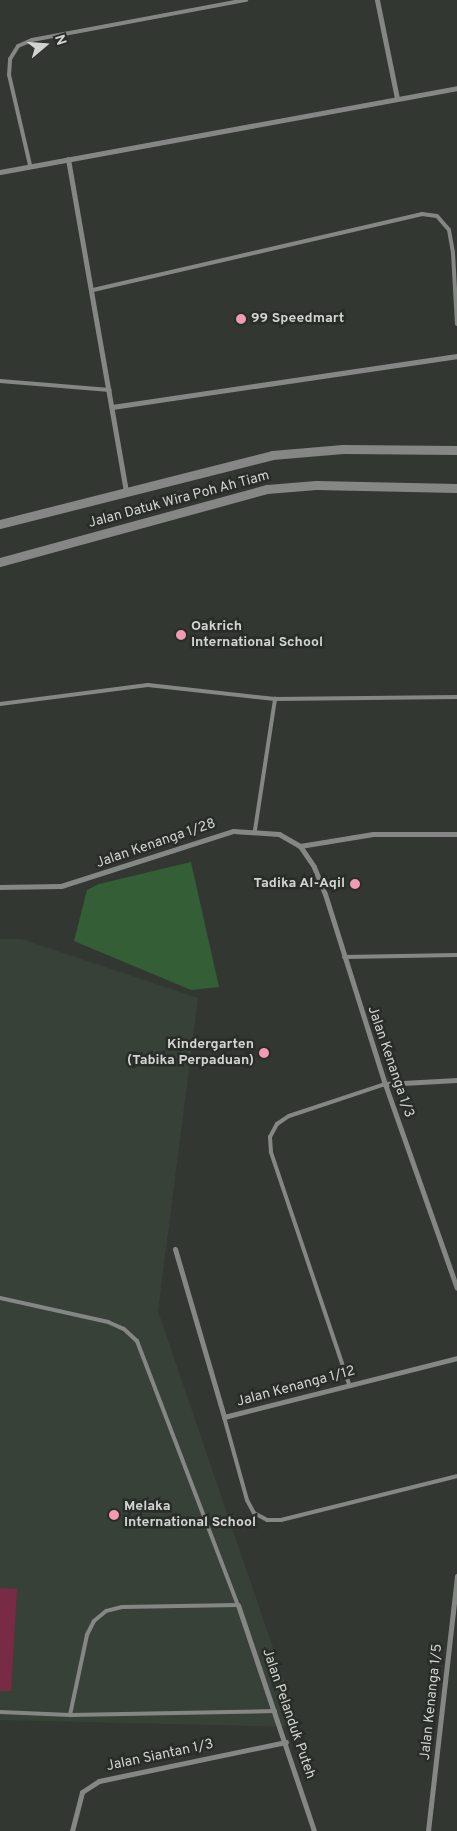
<!DOCTYPE html>
<html>
<head>
<meta charset="utf-8">
<style>
  body { margin:0 }
  #map { position:relative; width:457px; height:1831px; overflow:hidden; background:#333732; font-family:Overpass,sans-serif }
  div>[style] { position:absolute }
  .built>* { inset:0; background:#384137 }
  .green>* { inset:0; background:#345e35 }
  .building>* { inset:0; background:#792a44 }
  .service>* { height:4px; margin:-2px; padding:0 2px; transform-origin:2px; border-radius:2px; background:#858785 }
  .minor>* { height:5px; margin:-2.5px; padding:0 2.5px; transform-origin:2.5px; border-radius:2.5px; background:#858785 }
  .tertiary>* { height:9px; margin:-4.5px; padding:0 4.5px; transform-origin:4.5px; border-radius:4.5px; background:#858785 }
  .dots>* { width:14px; height:14px; translate:-50% -50%; box-sizing:border-box; border:2px solid #292d28; border-radius:50% }
  span { translate:-50% -50%; white-space:nowrap; text-align:center; line-height:1.15; -webkit-text-stroke:5px #292d28; paint-order:stroke }
  .poi-label { font-size:14px; color:#d1d4d1; font-weight:700 }
  .left { translate:0 -50%; text-align:left }
  .right { translate:-100% -50%; text-align:right }
  .street-label { font-size:14px; color:#d1d4d1 }
  .north { position:absolute; left:20px; top:20px; width:50px; height:50px; -webkit-text-stroke:4px #292d28; paint-order:stroke; rotate:72deg; font-size:14px; font-weight:700; line-height:20px; text-align:center; color:#d1d4d1 }
  .north::after { content:''; display:block; margin:auto; width:18px; height:22px; background:#d1d4d1; clip-path:polygon(50% 0,100% 100%,50% 72%,0 100%) }
</style>
</head>
<body>
<div id="map">
  <div class="built">
    <div style="clip-path:polygon(0 939px,21px 939px,198px 998px,158px 1311px,300px 1727px,0 1720px)"></div>
  </div>
  <div class="green">
    <div style="clip-path:polygon(191px 862px,219px 987px,191px 990px,74px 941px,87px 890px,99px 884px)"></div>
  </div>
  <div class="building">
    <div style="clip-path:polygon(0 1588px,17px 1589px,11px 1691px,0 1691px)"></div>
  </div>
  <div class="service">
    <div style="left:30px;top:165px;width:92px;rotate:-103.1deg"></div>
    <div style="left:9px;top:75px;width:16px;rotate:-86deg"></div>
    <div style="left:10px;top:59px;width:15px;rotate:-58deg"></div>
    <div style="left:18px;top:46px;width:15px;rotate:-23deg"></div>
    <div style="left:32px;top:40px;width:218px;rotate:-10.6deg"></div>
    <div style="left:93px;top:290px;width:338px;rotate:-13deg"></div>
    <div style="left:422px;top:214px;width:15px;rotate:8deg"></div>
    <div style="left:437px;top:216px;width:18px;rotate:49deg"></div>
    <div style="left:449px;top:230px;width:23px;rotate:80deg"></div>
    <div style="left:453px;top:253px;width:71px;rotate:86.8deg"></div>
    <div style="left:0;top:381px;width:110px;rotate:4.7deg"></div>
    <div style="left:0;top:704px;width:149px;rotate:-7.3deg"></div>
    <div style="left:148px;top:685px;width:128px;rotate:6.3deg"></div>
    <div style="left:255px;top:830px;width:133px;rotate:-81.3deg"></div>
    <div style="left:275px;top:699px;width:182px;rotate:-0.6deg"></div>
    <div style="left:344px;top:957px;width:113px;rotate:-1deg"></div>
    <div style="left:0;top:1298px;width:111px;rotate:12.5deg"></div>
    <div style="left:108px;top:1322px;width:17px;rotate:24deg"></div>
    <div style="left:124px;top:1329px;width:18px;rotate:43deg"></div>
    <div style="left:137px;top:1341px;width:283px;rotate:69.1deg"></div>
    <div style="left:238px;top:1605px;width:116px;rotate:179deg"></div>
    <div style="left:122px;top:1607px;width:16px;rotate:166deg"></div>
    <div style="left:106px;top:1611px;width:16px;rotate:140deg"></div>
    <div style="left:94px;top:1621px;width:16px;rotate:117deg"></div>
    <div style="left:87px;top:1635px;width:82px;rotate:102deg"></div>
    <div style="left:349px;top:1384px;width:245px;rotate:-108.6deg"></div>
    <div style="left:271px;top:1152px;width:15px;rotate:-94deg"></div>
    <div style="left:270px;top:1137px;width:15px;rotate:-62deg"></div>
    <div style="left:277px;top:1124px;width:14px;rotate:-34deg"></div>
    <div style="left:289px;top:1116px;width:101px;rotate:-18.4deg"></div>
    <div style="left:224px;top:1417px;width:86px;rotate:74.5deg"></div>
    <div style="left:247px;top:1500px;width:15px;rotate:62deg"></div>
    <div style="left:254px;top:1513px;width:15px;rotate:28deg"></div>
    <div style="left:267px;top:1520px;width:14px"></div>
    <div style="left:281px;top:1520px;width:181px;rotate:-14deg"></div>
    <div style="left:0;top:1712px;width:70px;rotate:2.5deg"></div>
    <div style="left:70px;top:1715px;width:205px;rotate:-1.1deg"></div>
  </div>
  <div class="minor">
    <div style="left:377px;top:0;width:100px;rotate:78.5deg"></div>
    <div style="left:68px;top:159px;width:337px;rotate:80.1deg"></div>
    <div style="left:0;top:172px;width:465px;rotate:-10.4deg"></div>
    <div style="left:112px;top:407px;width:349px;rotate:-8.4deg"></div>
    <div style="left:300px;top:846px;width:25px;rotate:56deg"></div>
    <div style="left:314px;top:867px;width:29px;rotate:68deg"></div>
    <div style="left:325px;top:894px;width:199px;rotate:72.5deg"></div>
    <div style="left:385px;top:1084px;width:216px;rotate:70.6deg"></div>
    <div style="left:0;top:887px;width:61px;rotate:-0.9deg"></div>
    <div style="left:61px;top:886px;width:181px;rotate:-17.7deg"></div>
    <div style="left:233px;top:831px;width:46px;rotate:3.7deg"></div>
    <div style="left:279px;top:834px;width:24px;rotate:30deg"></div>
    <div style="left:300px;top:846px;width:74px;rotate:-9.3deg"></div>
    <div style="left:373px;top:834px;width:84px"></div>
    <div style="left:385px;top:1084px;width:72px;rotate:-3.2deg"></div>
    <div style="left:175px;top:1249px;width:175px;rotate:73.7deg"></div>
    <div style="left:224px;top:1417px;width:240px;rotate:-14.2deg"></div>
    <div style="left:238px;top:1605px;width:238px;rotate:71.4deg"></div>
    <div style="left:72px;top:1831px;width:40px;rotate:-75.6deg"></div>
    <div style="left:82px;top:1792px;width:20px;rotate:-33deg"></div>
    <div style="left:99px;top:1781px;width:191px;rotate:-11.8deg"></div>
    <div style="left:428px;top:1831px;width:257px;rotate:-83.5deg"></div>
  </div>
  <div class="tertiary">
    <div style="left:0;top:524px;width:281px;rotate:-14.2deg"></div>
    <div style="left:272px;top:455px;width:71px;rotate:-4.8deg"></div>
    <div style="left:343px;top:449px;width:114px;rotate:0.5deg"></div>
    <div style="left:0;top:562px;width:277px;rotate:-15.3deg"></div>
    <div style="left:267px;top:489px;width:49px;rotate:-4.7deg"></div>
    <div style="left:316px;top:485px;width:141px;rotate:1.2deg"></div>
  </div>
  <div class="dots">
    <div style="left:241px;top:319px;background:#f19ab1"></div>
    <div style="left:181px;top:635px;background:#f19ab1"></div>
    <div style="left:355px;top:884px;background:#f19ab1"></div>
    <div style="left:264px;top:1053px;background:#f19ab1"></div>
    <div style="left:114px;top:1515px;background:#f19ab1"></div>
  </div>
  <div class="poi-label">
    <span class="left" style="left:251px;top:319px">99 Speedmart</span>
    <span class="left" style="left:191px;top:635px">Oakrich<br>International School</span>
    <span class="right" style="left:345px;top:884px">Tadika Al-Aqil</span>
    <span class="right" style="left:254px;top:1053px">Kindergarten<br>(Tabika Perpaduan)</span>
    <span class="left" style="left:124px;top:1515px">Melaka<br>International School</span>
  </div>
  <div class="street-label">
    <span style="left:179px;top:500px;rotate:-15deg">Jalan Datuk Wira Poh Ah Tiam</span>
    <span style="left:156px;top:844px;rotate:-19deg">Jalan Kenanga 1/28</span>
    <span style="left:390px;top:1062px;rotate:71deg">Jalan Kenanga 1/3</span>
    <span style="left:296px;top:1387px;rotate:-15deg">Jalan Kenanga 1/12</span>
    <span style="left:432px;top:1702px;rotate:-84deg">Jalan Kenanga 1/5</span>
    <span style="left:288px;top:1714px;rotate:71deg">Jalan Pelanduk Puteh</span>
    <span style="left:160px;top:1756px;rotate:-12deg">Jalan Siantan 1/3</span>
  </div>
  <div class="north">N</div>
</div>
</body>
</html>
